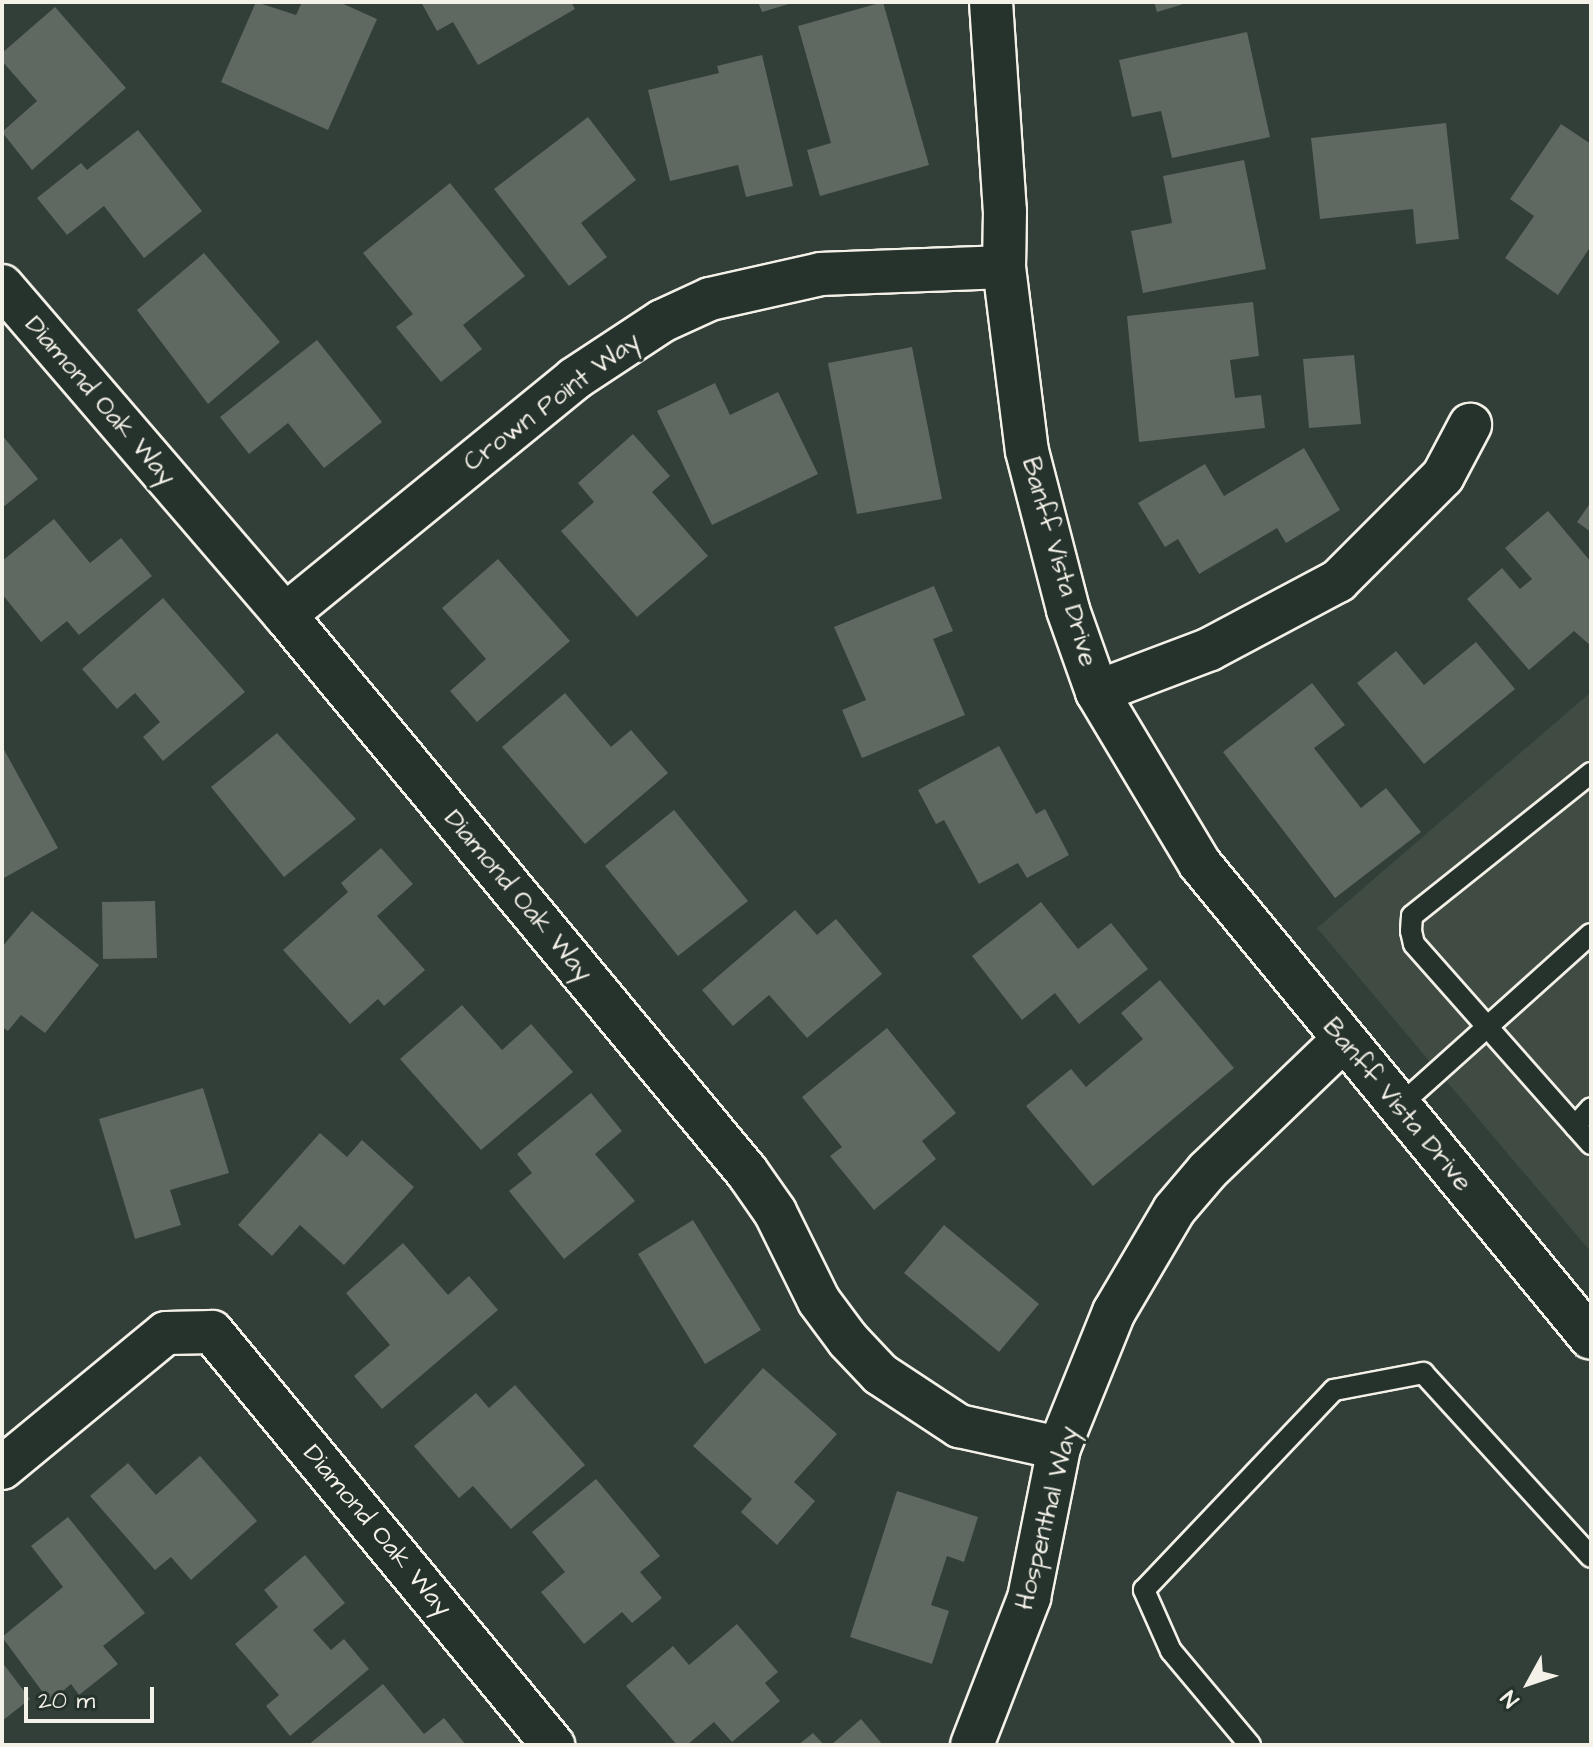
<!DOCTYPE html>
<html>
<head>
<meta charset="utf-8">
<style>
  body { margin:0 }
  #map { position:relative; width:1593px; height:1747px; overflow:hidden; background:#323e38; font-family:"Architects Daughter",sans-serif }
  div>[style] { position:absolute }
  .built>* { inset:0; background:#404b44 }
  .building>* { inset:0; background:#5f6861 }
  .roads { filter:drop-shadow(2px 0 #f4f1e8) drop-shadow(-2px 0 #f4f1e8) drop-shadow(0 2px #f4f1e8) drop-shadow(0 -2px #f4f1e8) }
  .service>* { height:20px; margin:-10px; padding:0 10px; transform-origin:10px; border-radius:10px; background:#26332d }
  .minor>* { height:42px; margin:-21px; padding:0 21px; transform-origin:21px; border-radius:21px; background:#26332d }
  span { translate:-50% -50%; white-space:nowrap; text-align:center; line-height:1.15; -webkit-text-stroke:6px #26332d; paint-order:stroke }
  .street-label { font-size:26px; color:#f4f1e8 }
  .frame { position:absolute; inset:0; border:4px solid #f4f1e8; pointer-events:none }
  .north { position:absolute; left:1489px; top:1643px; width:80px; height:80px; -webkit-text-stroke:6px #26332d; paint-order:stroke; rotate:230deg; font-size:22px; font-weight:700; line-height:32px; text-align:center; color:#f4f1e8 }
  .north::after { content:''; display:block; margin:auto; width:28px; height:36px; background:#f4f1e8; clip-path:polygon(50% 0,100% 100%,50% 72%,0 100%) }
  .scale { position:absolute; left:24px; top:1687px; width:130px; height:36px; box-sizing:border-box; border:4px solid #f4f1e8; border-top:0; padding-left:10px; font-size:24px; line-height:28px; white-space:nowrap; color:#f4f1e8; -webkit-text-stroke:6px #26332d; paint-order:stroke }
</style>
</head>
<body>
<div id="map">
  <div class="built">
    <div style="clip-path:polygon(1591px 692px,1591px 1252px,1317px 928px)"></div>
  </div>
  <div class="building">
    <div style="clip-path:polygon(256px 2px,296px 15px,302px 2px,339px 2px,377px 19px,328px 130px,221px 82px)"></div>
    <div style="clip-path:polygon(421px 2px,571px 2px,575px 9px,478px 65px,453px 22px,437px 31px)"></div>
    <div style="clip-path:polygon(758px 2px,792px 2px,792px 3px,762px 12px)"></div>
    <div style="clip-path:polygon(883px 2px,929px 165px,820px 196px,807px 150px,831px 143px,798px 26px)"></div>
    <div style="clip-path:polygon(1154px 2px,1187px 2px,1187px 3px,1157px 12px)"></div>
    <div style="clip-path:polygon(55px 7px,126px 88px,32px 170px,2px 132px,37px 101px,2px 61px,2px 53px)"></div>
    <div style="clip-path:polygon(1247px 32px,1270px 137px,1172px 158px,1161px 111px,1132px 117px,1119px 60px)"></div>
    <div style="clip-path:polygon(762px 55px,793px 186px,746px 197px,738px 165px,670px 181px,648px 90px,719px 73px,717px 66px)"></div>
    <div style="clip-path:polygon(588px 117px,636px 180px,581px 223px,607px 257px,569px 286px,494px 189px)"></div>
    <div style="clip-path:polygon(1446px 123px,1459px 239px,1416px 244px,1413px 209px,1320px 219px,1311px 138px)"></div>
    <div style="clip-path:polygon(1561px 124px,1591px 144px,1591px 246px,1558px 295px,1505px 258px,1534px 216px,1510px 199px)"></div>
    <div style="clip-path:polygon(138px 130px,202px 211px,144px 258px,104px 206px,67px 235px,37px 198px,81px 163px,87px 170px)"></div>
    <div style="clip-path:polygon(1244px 160px,1266px 269px,1143px 293px,1131px 231px,1172px 223px,1163px 176px)"></div>
    <div style="clip-path:polygon(450px 183px,525px 276px,463px 325px,482px 349px,441px 382px,396px 327px,413px 314px,363px 253px)"></div>
    <div style="clip-path:polygon(204px 253px,280px 342px,208px 404px,137px 310px)"></div>
    <div style="clip-path:polygon(1253px 302px,1259px 356px,1230px 360px,1235px 398px,1261px 395px,1265px 428px,1139px 442px,1127px 316px)"></div>
    <div style="clip-path:polygon(317px 340px,382px 422px,324px 468px,288px 423px,249px 454px,220px 417px)"></div>
    <div style="clip-path:polygon(912px 347px,942px 499px,857px 514px,828px 363px)"></div>
    <div style="clip-path:polygon(1354px 355px,1361px 424px,1309px 428px,1303px 359px)"></div>
    <div style="clip-path:polygon(715px 383px,730px 415px,778px 392px,818px 474px,712px 525px,657px 411px)"></div>
    <div style="clip-path:polygon(633px 434px,670px 476px,652px 492px,708px 556px,637px 617px,561px 531px,594px 502px,578px 483px)"></div>
    <div style="clip-path:polygon(2px 435px,38px 479px,2px 508px)"></div>
    <div style="clip-path:polygon(1304px 448px,1340px 510px,1286px 543px,1277px 528px,1199px 574px,1178px 539px,1165px 547px,1138px 503px,1205px 464px,1224px 496px)"></div>
    <div style="clip-path:polygon(1591px 502px,1591px 532px,1577px 522px)"></div>
    <div style="clip-path:polygon(1548px 511px,1591px 562px,1591px 646px,1574px 631px,1529px 670px,1467px 599px,1502px 568px,1520px 589px,1532px 579px,1505px 548px)"></div>
    <div style="clip-path:polygon(54px 519px,90px 563px,121px 538px,152px 576px,79px 635px,67px 621px,41px 642px,2px 594px,2px 561px)"></div>
    <div style="clip-path:polygon(498px 559px,570px 641px,477px 722px,450px 691px,486px 659px,442px 608px)"></div>
    <div style="clip-path:polygon(934px 586px,953px 631px,933px 639px,965px 715px,862px 758px,842px 710px,866px 700px,834px 627px)"></div>
    <div style="clip-path:polygon(163px 598px,245px 692px,163px 761px,143px 737px,160px 722px,135px 693px,117px 709px,82px 669px)"></div>
    <div style="clip-path:polygon(1476px 642px,1515px 689px,1424px 764px,1357px 683px,1396px 651px,1424px 685px)"></div>
    <div style="clip-path:polygon(1312px 683px,1345px 725px,1314px 748px,1361px 808px,1386px 788px,1421px 832px,1335px 898px,1223px 752px)"></div>
    <div style="clip-path:polygon(565px 693px,611px 747px,631px 730px,668px 773px,585px 844px,502px 747px)"></div>
    <div style="clip-path:polygon(277px 733px,356px 819px,284px 877px,211px 787px)"></div>
    <div style="clip-path:polygon(2px 746px,58px 848px,2px 879px)"></div>
    <div style="clip-path:polygon(999px 746px,1036px 814px,1045px 809px,1069px 855px,1027px 878px,1018px 863px,979px 884px,944px 820px,936px 824px,918px 790px)"></div>
    <div style="clip-path:polygon(674px 810px,748px 901px,678px 956px,605px 866px)"></div>
    <div style="clip-path:polygon(381px 848px,413px 884px,377px 916px,425px 970px,384px 1006px,378px 999px,350px 1024px,283px 950px,348px 892px,341px 883px)"></div>
    <div style="clip-path:polygon(155px 901px,157px 958px,103px 959px,102px 902px)"></div>
    <div style="clip-path:polygon(1041px 902px,1078px 949px,1111px 923px,1148px 969px,1079px 1024px,1055px 993px,1022px 1020px,972px 956px)"></div>
    <div style="clip-path:polygon(795px 910px,817px 935px,836px 919px,882px 974px,807px 1038px,769px 995px,733px 1026px,702px 990px)"></div>
    <div style="clip-path:polygon(32px 911px,99px 965px,45px 1033px,21px 1015px,8px 1031px,2px 1027px,2px 947px)"></div>
    <div style="clip-path:polygon(1160px 980px,1234px 1068px,1093px 1186px,1026px 1106px,1071px 1069px,1086px 1087px,1143px 1039px,1121px 1013px)"></div>
    <div style="clip-path:polygon(462px 1005px,502px 1050px,531px 1024px,573px 1072px,481px 1150px,400px 1059px)"></div>
    <div style="clip-path:polygon(887px 1028px,956px 1113px,922px 1141px,936px 1159px,874px 1210px,830px 1156px,842px 1147px,802px 1097px)"></div>
    <div style="clip-path:polygon(203px 1088px,229px 1173px,170px 1190px,181px 1225px,135px 1239px,99px 1119px)"></div>
    <div style="clip-path:polygon(591px 1093px,622px 1131px,595px 1154px,635px 1201px,564px 1259px,509px 1191px,532px 1173px,517px 1154px)"></div>
    <div style="clip-path:polygon(320px 1133px,347px 1157px,362px 1140px,414px 1187px,344px 1265px,300px 1225px,272px 1256px,238px 1225px)"></div>
    <div style="clip-path:polygon(693px 1220px,761px 1330px,705px 1364px,638px 1254px)"></div>
    <div style="clip-path:polygon(944px 1225px,1039px 1304px,999px 1352px,904px 1273px)"></div>
    <div style="clip-path:polygon(403px 1243px,448px 1295px,469px 1276px,498px 1310px,382px 1409px,354px 1376px,390px 1345px,346px 1293px)"></div>
    <div style="clip-path:polygon(763px 1368px,837px 1434px,794px 1482px,815px 1501px,777px 1545px,741px 1512px,752px 1499px,693px 1446px)"></div>
    <div style="clip-path:polygon(515px 1385px,585px 1465px,511px 1529px,473px 1486px,459px 1498px,414px 1446px,476px 1393px,489px 1408px)"></div>
    <div style="clip-path:polygon(200px 1456px,257px 1521px,191px 1580px,171px 1557px,155px 1570px,90px 1496px,128px 1463px,156px 1495px)"></div>
    <div style="clip-path:polygon(596px 1479px,660px 1556px,640px 1572px,662px 1598px,632px 1623px,622px 1612px,584px 1644px,541px 1592px,565px 1572px,532px 1532px)"></div>
    <div style="clip-path:polygon(897px 1491px,978px 1517px,964px 1562px,947px 1556px,931px 1605px,949px 1611px,932px 1664px,850px 1637px)"></div>
    <div style="clip-path:polygon(68px 1517px,145px 1613px,103px 1646px,118px 1664px,79px 1695px,71px 1684px,50px 1702px,2px 1637px,63px 1587px,31px 1546px)"></div>
    <div style="clip-path:polygon(305px 1555px,345px 1603px,313px 1630px,331px 1650px,344px 1639px,369px 1669px,290px 1736px,266px 1706px,279px 1695px,235px 1644px,278px 1607px,264px 1590px)"></div>
    <div style="clip-path:polygon(737px 1624px,778px 1672px,765px 1683px,780px 1701px,732px 1742px,714px 1722px,687px 1745px,677px 1745px,626px 1686px,673px 1646px,689px 1665px)"></div>
    <div style="clip-path:polygon(2px 1662px,30px 1699px,2px 1721px)"></div>
    <div style="clip-path:polygon(383px 1684px,424px 1734px,444px 1718px,466px 1745px,308px 1745px)"></div>
    <div style="clip-path:polygon(861px 1719px,883px 1745px,831px 1745px)"></div>
    <div style="clip-path:polygon(813px 1733px,824px 1745px,798px 1745px)"></div>
  </div>
  <div class="roads">
    <div class="service">
      <div style="left:1591px;top:773px;width:229px;rotate:141.4deg"></div>
      <div style="left:1412px;top:916px;width:15px;rotate:94deg"></div>
      <div style="left:1411px;top:931px;width:13px;rotate:77deg"></div>
      <div style="left:1414px;top:944px;width:267px;rotate:48.5deg"></div>
      <div style="left:1398px;top:1107px;width:259px;rotate:-41.9deg"></div>
      <div style="left:1575px;top:1126px;width:24px;rotate:-48deg"></div>
      <div style="left:1250px;top:1745px;width:123px;rotate:-130deg"></div>
      <div style="left:1171px;top:1651px;width:67px;rotate:-113.9deg"></div>
      <div style="left:1144px;top:1590px;width:276px;rotate:-46.5deg"></div>
      <div style="left:1334px;top:1390px;width:91px;rotate:-10.8deg"></div>
      <div style="left:1423px;top:1373px;width:249px;rotate:47.6deg"></div>
    </div>
    <div class="minor">
      <div style="left:991px;top:2px;width:209px;rotate:86.2deg"></div>
      <div style="left:1005px;top:211px;width:56px;rotate:91deg"></div>
      <div style="left:1004px;top:267px;width:185px;rotate:82.9deg"></div>
      <div style="left:1027px;top:451px;width:164px;rotate:75.5deg"></div>
      <div style="left:1068px;top:610px;width:87px;rotate:70.5deg"></div>
      <div style="left:1097px;top:692px;width:200px;rotate:59.1deg"></div>
      <div style="left:1200px;top:864px;width:614px;rotate:50.48deg"></div>
      <div style="left:2px;top:286px;width:434px;rotate:49.3deg"></div>
      <div style="left:285px;top:615px;width:724px;rotate:50.33deg"></div>
      <div style="left:747px;top:1172px;width:49px;rotate:55deg"></div>
      <div style="left:775px;top:1212px;width:99px;rotate:63.7deg"></div>
      <div style="left:819px;top:1301px;width:49px;rotate:53.4deg"></div>
      <div style="left:848px;top:1340px;width:47px;rotate:46.7deg"></div>
      <div style="left:880px;top:1374px;width:95px;rotate:33.4deg"></div>
      <div style="left:959px;top:1426px;width:102px;rotate:12.4deg"></div>
      <div style="left:285px;top:615px;width:373px;rotate:-39.2deg"></div>
      <div style="left:574px;top:379px;width:105px;rotate:-33.4deg"></div>
      <div style="left:662px;top:321px;width:53px;rotate:-24.6deg"></div>
      <div style="left:710px;top:299px;width:114px;rotate:-12.7deg"></div>
      <div style="left:821px;top:274px;width:183px;rotate:-2.2deg"></div>
      <div style="left:1097px;top:692px;width:121px;rotate:-20.8deg"></div>
      <div style="left:1210px;top:649px;width:145px;rotate:-28deg"></div>
      <div style="left:1338px;top:581px;width:148px;rotate:-45deg"></div>
      <div style="left:1443px;top:476px;width:58px;rotate:-62.1deg"></div>
      <div style="left:2px;top:1468px;width:212px;rotate:-39.5deg"></div>
      <div style="left:166px;top:1333px;width:46px;rotate:-1.2deg"></div>
      <div style="left:212px;top:1332px;width:536px;rotate:50.45deg"></div>
      <div style="left:972px;top:1745px;width:158px;rotate:-68.8deg"></div>
      <div style="left:1029px;top:1598px;width:153px;rotate:-78.7deg"></div>
      <div style="left:1059px;top:1448px;width:147px;rotate:-68deg"></div>
      <div style="left:1114px;top:1312px;width:118px;rotate:-59.5deg"></div>
      <div style="left:1174px;top:1210px;width:52px;rotate:-49.6deg"></div>
      <div style="left:1208px;top:1170px;width:187px;rotate:-43.9deg"></div>
    </div>
  </div>
  <div class="street-label">
    <span style="left:100px;top:401px;rotate:49deg">Diamond Oak Way</span>
    <span style="left:552px;top:402px;rotate:-37deg">Crown Point Way</span>
    <span style="left:1059px;top:562px;rotate:74deg">Banff Vista Drive</span>
    <span style="left:518px;top:896px;rotate:50deg">Diamond Oak Way</span>
    <span style="left:1397px;top:1105px;rotate:50deg">Banff Vista Drive</span>
    <span style="left:1047px;top:1518px;rotate:-76deg">Hospenthal Way</span>
    <span style="left:377px;top:1531px;rotate:50deg">Diamond Oak Way</span>
  </div>
  <div class="frame"></div>
  <div class="north">N</div>
  <div class="scale">20 m</div>
</div>
</body>
</html>
